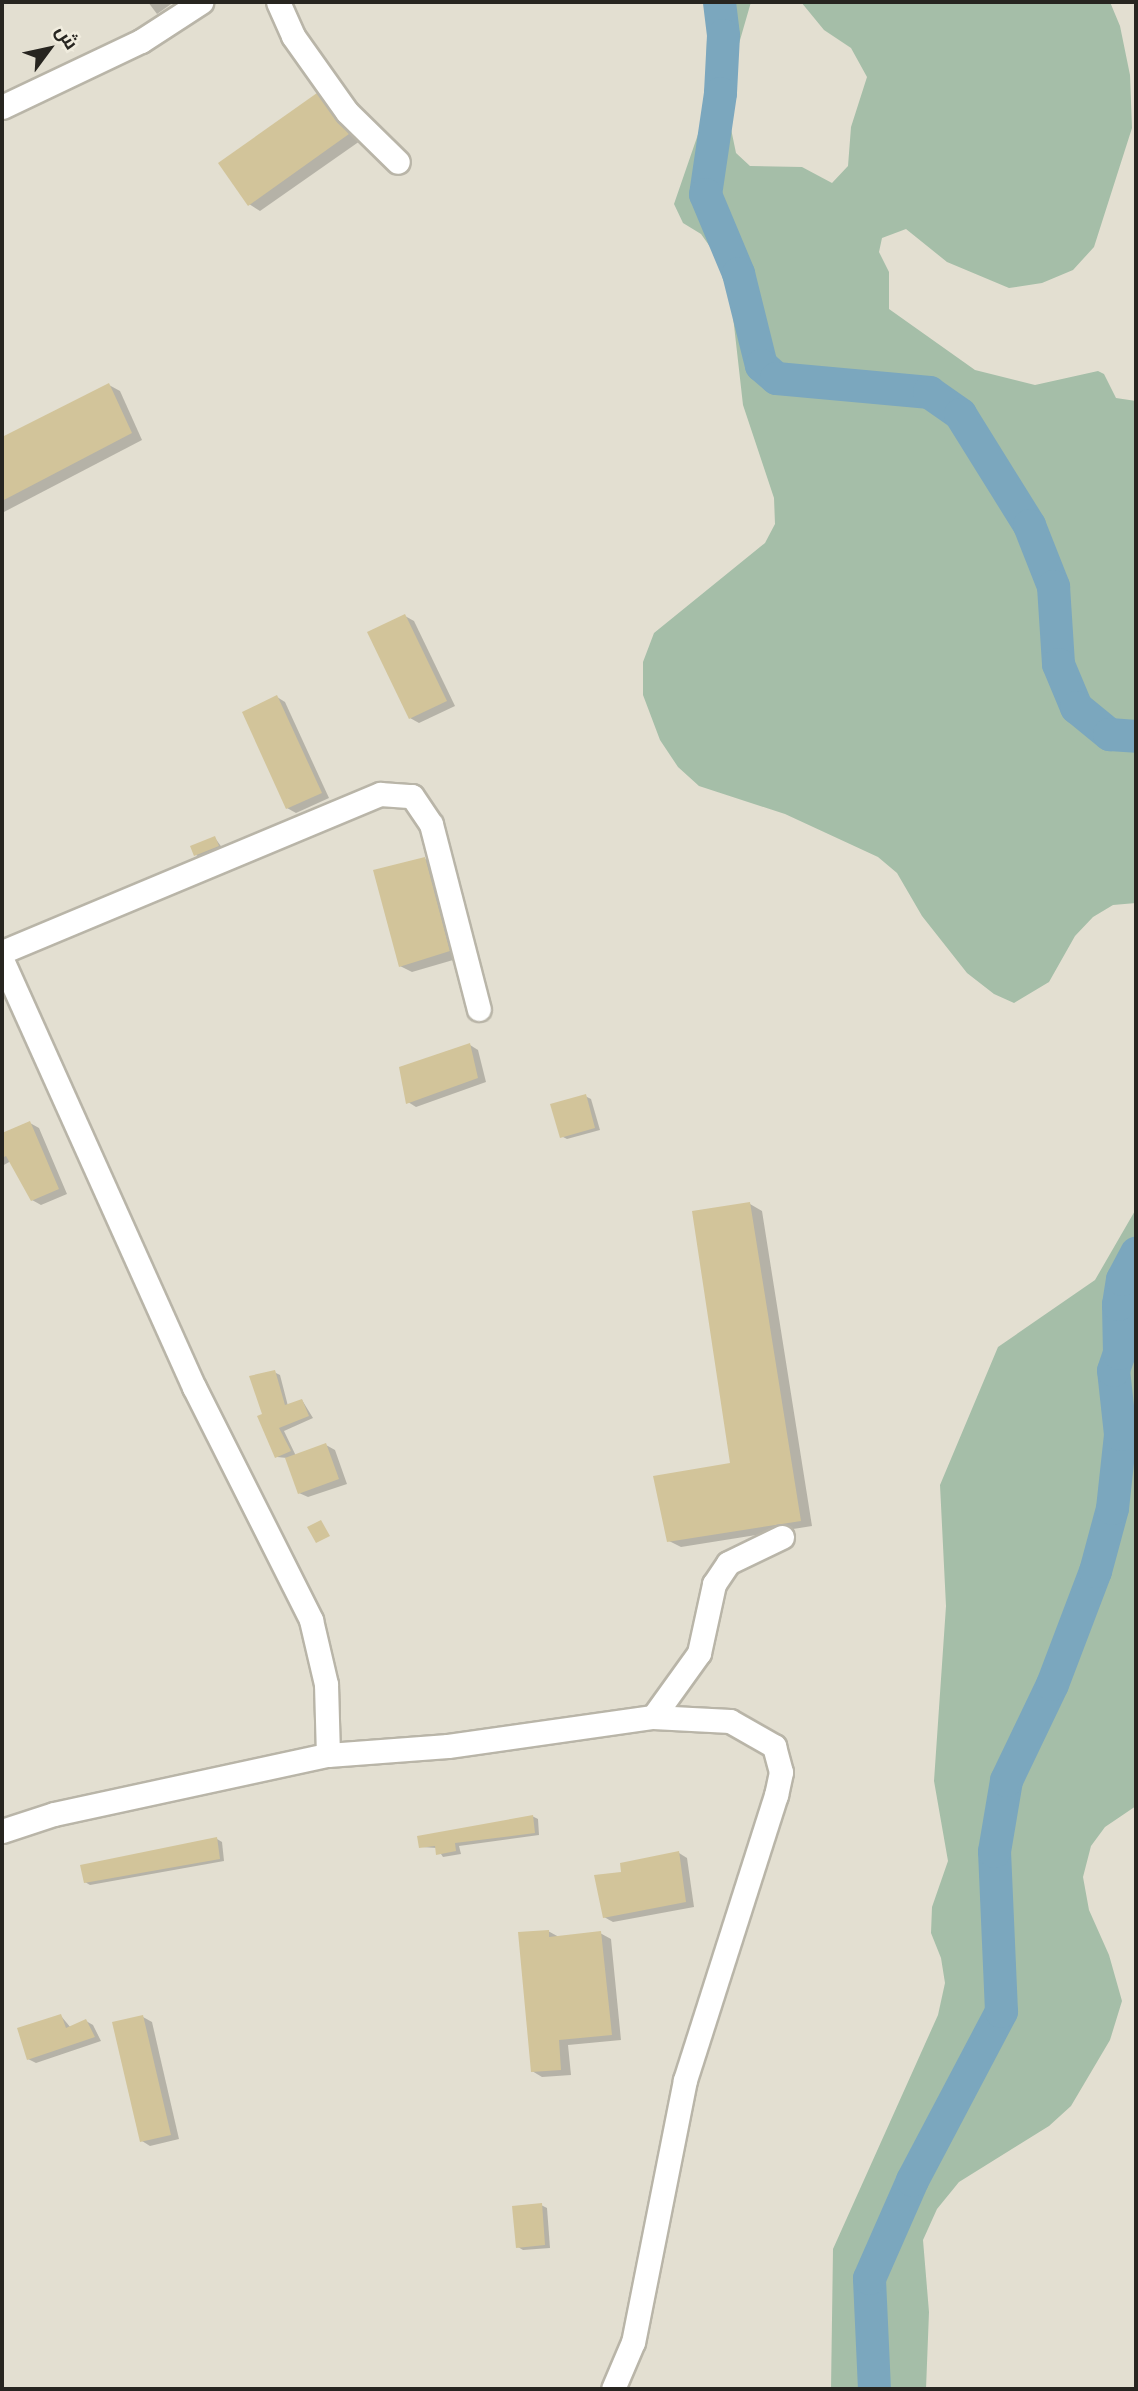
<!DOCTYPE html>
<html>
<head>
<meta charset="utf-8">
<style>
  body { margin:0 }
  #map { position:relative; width:1138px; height:2391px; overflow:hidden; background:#e3dfd1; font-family:"Crimson Pro",Cairo,serif }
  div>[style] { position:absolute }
  .green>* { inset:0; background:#a5bea8 }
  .shadow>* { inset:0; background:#0003 }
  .river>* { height:33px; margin:-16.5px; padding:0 16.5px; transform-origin:16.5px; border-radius:16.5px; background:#7ba7be }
  .building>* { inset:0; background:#d2c49a }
  .roads { filter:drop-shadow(2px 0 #b9b5a8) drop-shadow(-2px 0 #b9b5a8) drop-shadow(0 2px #b9b5a8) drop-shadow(0 -2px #b9b5a8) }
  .minor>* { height:23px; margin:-11.5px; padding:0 11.5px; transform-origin:11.5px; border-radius:11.5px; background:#fff }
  span { translate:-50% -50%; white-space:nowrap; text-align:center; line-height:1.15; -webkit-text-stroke:7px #f0ecde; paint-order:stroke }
  .frame { position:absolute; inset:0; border:4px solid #272520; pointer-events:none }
  .north { position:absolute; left:14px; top:14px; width:70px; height:70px; -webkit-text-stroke:5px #f0ecde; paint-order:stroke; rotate:57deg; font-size:19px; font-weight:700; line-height:28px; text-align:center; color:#272520 }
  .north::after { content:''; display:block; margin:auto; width:24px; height:32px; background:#272520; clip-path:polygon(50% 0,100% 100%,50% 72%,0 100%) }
</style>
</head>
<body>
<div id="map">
  <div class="green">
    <div style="clip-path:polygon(708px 2px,751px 2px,738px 47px,730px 124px,736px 153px,750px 166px,802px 167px,832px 183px,848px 166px,851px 127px,867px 77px,851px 48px,824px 30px,801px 2px,1110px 2px,1120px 26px,1130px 75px,1132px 128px,1094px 247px,1073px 270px,1042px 283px,1009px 288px,947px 262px,906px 229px,882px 238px,879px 252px,889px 272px,889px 309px,975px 370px,1035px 385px,1098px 371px,1104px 374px,1116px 398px,1136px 401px,1136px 903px,1113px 905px,1093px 917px,1075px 936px,1049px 982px,1014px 1003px,994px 994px,967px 973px,922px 916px,897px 873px,878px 857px,785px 814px,699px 786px,678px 767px,660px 740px,643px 695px,643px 662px,654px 633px,765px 543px,775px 524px,774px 498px,743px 405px,728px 272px,701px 234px,683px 223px,674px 204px,705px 114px)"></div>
    <div style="clip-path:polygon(1136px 1209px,1136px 1806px,1105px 1827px,1091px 1846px,1083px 1877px,1089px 1910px,1109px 1955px,1122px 2001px,1110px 2040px,1071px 2106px,1049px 2126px,959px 2182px,937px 2209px,923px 2240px,929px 2312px,926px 2389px,831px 2389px,833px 2249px,938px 2015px,945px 1983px,941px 1958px,931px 1933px,932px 1907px,948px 1861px,934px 1781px,946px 1606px,940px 1485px,998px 1347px,1095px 1280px)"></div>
  </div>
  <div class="shadow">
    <div style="clip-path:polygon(148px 2px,174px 2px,157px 14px)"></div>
    <div style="clip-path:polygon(317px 96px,328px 102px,360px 141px,260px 211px,249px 204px)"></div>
    <div style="clip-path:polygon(109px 385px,120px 391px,142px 440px,2px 513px,2px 439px)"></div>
    <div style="clip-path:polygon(405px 616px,414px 621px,455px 706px,419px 723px,410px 718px)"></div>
    <div style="clip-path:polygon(277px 697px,285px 702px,329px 798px,296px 813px,287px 808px)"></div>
    <div style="clip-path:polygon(215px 838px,223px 849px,201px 858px,196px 855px)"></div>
    <div style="clip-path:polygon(425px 859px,436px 866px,460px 958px,412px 972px,400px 966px)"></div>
    <div style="clip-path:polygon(470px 1045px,478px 1050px,486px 1082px,416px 1107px,408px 1102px)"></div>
    <div style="clip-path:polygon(585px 1096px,591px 1099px,600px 1130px,567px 1139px,561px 1136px)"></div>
    <div style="clip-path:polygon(30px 1123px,39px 1128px,67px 1194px,41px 1205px,32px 1200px,11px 1161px,2px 1166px,2px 1135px)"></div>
    <div style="clip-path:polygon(750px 1204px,762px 1211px,812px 1526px,681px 1547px,669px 1541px,732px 1465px)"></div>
    <div style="clip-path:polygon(274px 1372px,280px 1375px,288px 1406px,302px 1400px,313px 1418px,284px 1431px,296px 1456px,326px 1445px,335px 1450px,347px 1484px,308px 1497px,299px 1493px,287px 1458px,277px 1457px,264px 1415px)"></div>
    <div style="clip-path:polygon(532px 1816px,538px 1819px,539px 1835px,459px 1846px,461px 1854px,443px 1857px,437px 1848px,421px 1847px)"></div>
    <div style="clip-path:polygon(217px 1839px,222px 1842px,224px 1861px,90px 1885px,85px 1882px)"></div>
    <div style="clip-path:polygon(679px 1853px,687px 1858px,694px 1907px,613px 1922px,604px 1917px,623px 1874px)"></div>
    <div style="clip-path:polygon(548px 1931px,559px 1937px,600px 1933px,611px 1939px,621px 2040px,568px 2045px,571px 2075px,542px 2077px,532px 2071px)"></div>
    <div style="clip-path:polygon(61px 2016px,71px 2028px,86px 2021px,93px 2025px,101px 2041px,36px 2063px,28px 2059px)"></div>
    <div style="clip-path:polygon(143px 2017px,152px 2022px,179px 2139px,150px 2146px,142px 2141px)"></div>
    <div style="clip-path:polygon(541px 2205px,547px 2208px,550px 2248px,523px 2250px,518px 2247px)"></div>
  </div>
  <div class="river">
    <div style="left:719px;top:2px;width:33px;rotate:83deg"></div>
    <div style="left:723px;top:35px;width:58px;rotate:93deg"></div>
    <div style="left:720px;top:93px;width:102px;rotate:98.4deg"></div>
    <div style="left:705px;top:194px;width:86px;rotate:67.3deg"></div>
    <div style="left:738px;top:273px;width:95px;rotate:76deg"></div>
    <div style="left:761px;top:365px;width:20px;rotate:41deg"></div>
    <div style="left:776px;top:378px;width:154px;rotate:5.2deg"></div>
    <div style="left:929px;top:392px;width:38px;rotate:35deg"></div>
    <div style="left:960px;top:414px;width:131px;rotate:58.1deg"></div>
    <div style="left:1029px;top:525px;width:66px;rotate:68.5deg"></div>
    <div style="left:1053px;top:586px;width:78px;rotate:86.3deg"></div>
    <div style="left:1058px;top:664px;width:47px;rotate:67.3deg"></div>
    <div style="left:1076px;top:707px;width:43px;rotate:39.3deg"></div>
    <div style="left:1109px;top:734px;width:27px;rotate:4deg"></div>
    <div style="left:874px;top:2389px;width:111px;rotate:-92.6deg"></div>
    <div style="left:869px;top:2278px;width:107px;rotate:-66.3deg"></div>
    <div style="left:912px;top:2180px;width:191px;rotate:-62.2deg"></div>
    <div style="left:1001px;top:2011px;width:160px;rotate:-92.5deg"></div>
    <div style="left:994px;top:1851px;width:72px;rotate:-80.4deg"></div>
    <div style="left:1006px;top:1780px;width:106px;rotate:-64.4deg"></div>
    <div style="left:1052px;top:1684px;width:121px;rotate:-69.2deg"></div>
    <div style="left:1095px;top:1571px;width:65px;rotate:-74.9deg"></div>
    <div style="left:1112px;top:1508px;width:74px;rotate:-83.8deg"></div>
    <div style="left:1120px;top:1434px;width:64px;rotate:-96.2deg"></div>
    <div style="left:1113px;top:1370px;width:18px;rotate:-71deg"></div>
    <div style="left:1119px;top:1353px;width:49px;rotate:-91.2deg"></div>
    <div style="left:1118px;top:1304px;width:25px;rotate:-81deg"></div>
    <div style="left:1122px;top:1279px;width:30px;rotate:-62deg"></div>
  </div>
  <div class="building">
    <div style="clip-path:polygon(317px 93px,349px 134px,248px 206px,218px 163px)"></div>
    <div style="clip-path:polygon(109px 383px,132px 433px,2px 501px,2px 437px)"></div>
    <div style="clip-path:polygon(405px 614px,447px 701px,409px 719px,367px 632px)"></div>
    <div style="clip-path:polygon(277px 695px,322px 793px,286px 809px,242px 712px)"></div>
    <div style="clip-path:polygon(215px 836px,219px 846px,194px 856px,190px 846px)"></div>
    <div style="clip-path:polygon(425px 857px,450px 951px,399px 967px,373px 870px)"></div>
    <div style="clip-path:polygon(470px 1043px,478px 1078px,406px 1104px,399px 1067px)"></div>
    <div style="clip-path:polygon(586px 1094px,595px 1128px,560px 1138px,550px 1104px)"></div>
    <div style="clip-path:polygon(30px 1121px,59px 1189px,31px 1201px,6px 1156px,2px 1158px,2px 1133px)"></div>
    <div style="clip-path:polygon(750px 1202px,801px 1521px,667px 1542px,653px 1476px,730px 1463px,692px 1211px)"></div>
    <div style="clip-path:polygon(275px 1370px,285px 1405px,302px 1399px,309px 1416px,279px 1428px,291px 1451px,275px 1458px,257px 1416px,262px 1414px,249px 1376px)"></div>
    <div style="clip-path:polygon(326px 1443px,339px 1479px,298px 1494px,285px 1458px)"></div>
    <div style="clip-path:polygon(321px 1520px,330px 1536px,316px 1543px,307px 1527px)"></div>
    <div style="clip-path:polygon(533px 1815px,535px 1833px,455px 1843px,456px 1851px,436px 1855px,435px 1846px,419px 1848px,417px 1836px)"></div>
    <div style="clip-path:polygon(217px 1837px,220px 1859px,84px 1883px,80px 1865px)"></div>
    <div style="clip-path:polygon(679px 1851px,686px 1902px,603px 1918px,594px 1875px,621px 1872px,620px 1863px)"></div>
    <div style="clip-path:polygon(549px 1930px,549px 1937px,601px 1931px,612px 2035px,559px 2040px,561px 2070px,531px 2072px,518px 1932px)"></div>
    <div style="clip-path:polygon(61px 2014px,66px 2028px,86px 2019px,95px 2037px,27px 2060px,17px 2028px)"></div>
    <div style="clip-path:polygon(143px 2015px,171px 2135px,140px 2142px,112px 2022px)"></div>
    <div style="clip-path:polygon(542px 2203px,545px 2245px,516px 2248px,512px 2206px)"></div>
  </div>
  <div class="roads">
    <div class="minor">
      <div style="left:278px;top:2px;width:37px;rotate:66deg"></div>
      <div style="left:293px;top:36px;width:93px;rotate:54.6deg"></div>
      <div style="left:347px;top:112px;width:71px;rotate:44.4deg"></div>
      <div style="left:2px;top:107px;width:154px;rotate:-25.4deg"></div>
      <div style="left:141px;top:41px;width:72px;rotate:-33deg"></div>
      <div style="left:2px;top:952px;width:410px;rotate:-22.7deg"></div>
      <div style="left:380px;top:794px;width:32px;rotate:4deg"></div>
      <div style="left:412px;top:796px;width:34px;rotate:56deg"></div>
      <div style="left:431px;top:824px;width:191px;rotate:75.5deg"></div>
      <div style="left:2px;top:960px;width:468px;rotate:65.8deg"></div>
      <div style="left:194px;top:1387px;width:261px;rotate:63.3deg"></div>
      <div style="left:311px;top:1620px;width:66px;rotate:76.8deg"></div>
      <div style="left:326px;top:1684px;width:71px;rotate:88.4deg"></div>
      <div style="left:328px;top:1755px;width:120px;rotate:-4.3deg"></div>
      <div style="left:448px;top:1746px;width:207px;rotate:-8.1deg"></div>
      <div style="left:653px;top:1717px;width:77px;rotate:3deg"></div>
      <div style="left:730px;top:1721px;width:51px;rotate:29.6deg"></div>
      <div style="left:774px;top:1746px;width:27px;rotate:75deg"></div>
      <div style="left:781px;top:1772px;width:24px;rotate:102deg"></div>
      <div style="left:776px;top:1795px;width:299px;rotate:107.7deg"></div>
      <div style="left:685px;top:2080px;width:267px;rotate:101.2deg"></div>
      <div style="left:633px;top:2342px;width:51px;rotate:113.1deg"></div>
      <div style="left:653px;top:1717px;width:79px;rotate:-54.3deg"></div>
      <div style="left:699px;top:1653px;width:71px;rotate:-77.7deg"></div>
      <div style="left:714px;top:1584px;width:25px;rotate:-56deg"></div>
      <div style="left:728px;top:1563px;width:60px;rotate:-25.7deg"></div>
      <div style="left:2px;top:1831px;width:55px;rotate:-18.1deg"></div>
      <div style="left:54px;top:1814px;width:280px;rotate:-12.2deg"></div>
    </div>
  </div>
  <div class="frame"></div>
  <div class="north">ش</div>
</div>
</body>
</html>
